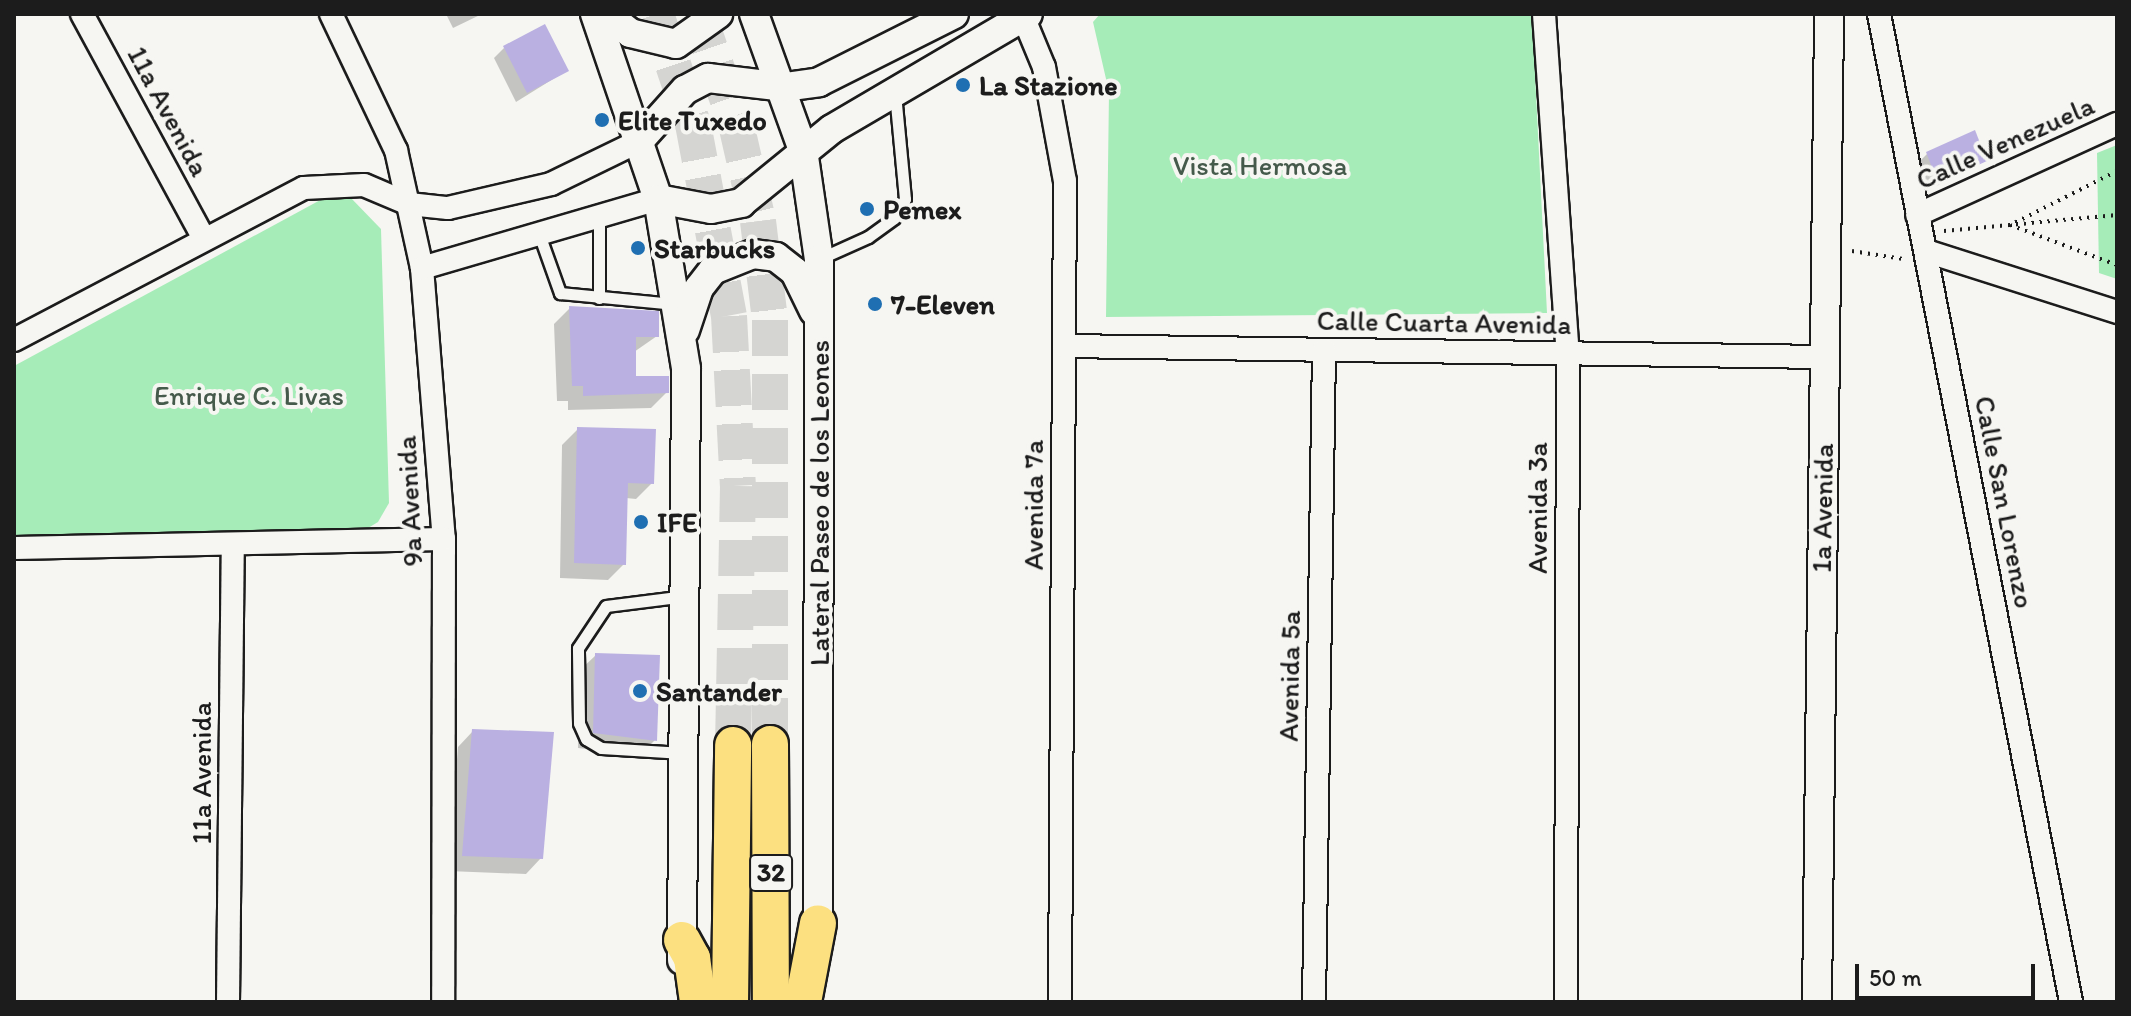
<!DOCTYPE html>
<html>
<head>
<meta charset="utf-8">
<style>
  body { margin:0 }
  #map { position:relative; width:2131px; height:1016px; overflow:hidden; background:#f6f6f2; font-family:Itim,sans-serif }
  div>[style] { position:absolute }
  .green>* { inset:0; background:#a6ecb8 }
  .shadow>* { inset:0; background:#0003 }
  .building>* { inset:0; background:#bab0e1 }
  .primary-tunnel>* { height:36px; margin-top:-18px; transform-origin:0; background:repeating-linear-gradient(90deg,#d5d5d2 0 36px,transparent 0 54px) }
  .path>* { height:4px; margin-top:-2px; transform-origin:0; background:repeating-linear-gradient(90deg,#1c1c1c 0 2px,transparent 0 8px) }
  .roads { filter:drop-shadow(2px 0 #1c1c1c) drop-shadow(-2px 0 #1c1c1c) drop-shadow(0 2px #1c1c1c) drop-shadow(0 -2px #1c1c1c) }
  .service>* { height:11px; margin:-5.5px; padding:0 5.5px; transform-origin:5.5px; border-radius:5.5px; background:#f6f6f2 }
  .minor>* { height:22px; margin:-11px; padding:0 11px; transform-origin:11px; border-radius:11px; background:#f6f6f2 }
  .tertiary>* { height:28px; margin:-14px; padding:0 14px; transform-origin:14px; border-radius:14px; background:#f6f6f2 }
  .primary>* { height:36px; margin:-18px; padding:0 18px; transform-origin:18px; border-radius:18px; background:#fce080 }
  .dots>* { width:22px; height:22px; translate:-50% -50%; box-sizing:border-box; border:4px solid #f6f6f2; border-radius:50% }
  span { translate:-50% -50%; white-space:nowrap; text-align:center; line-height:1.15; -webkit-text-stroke:8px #f6f6f2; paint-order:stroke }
  .shield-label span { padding:2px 6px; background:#f6f6f2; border:2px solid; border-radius:6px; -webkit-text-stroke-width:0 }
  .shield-label { font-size:26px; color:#1c1c1c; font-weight:700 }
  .poi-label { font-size:28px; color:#1c1c1c; font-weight:700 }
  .left { translate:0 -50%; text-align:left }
  .street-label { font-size:28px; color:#1c1c1c }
  .park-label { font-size:28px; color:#455a4b }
  .frame { position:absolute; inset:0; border:16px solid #1c1c1c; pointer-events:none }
  .scale { position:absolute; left:1855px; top:964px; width:180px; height:36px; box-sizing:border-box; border:4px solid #1c1c1c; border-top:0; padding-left:10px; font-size:24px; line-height:28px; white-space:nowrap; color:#1c1c1c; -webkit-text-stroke:6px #f6f6f2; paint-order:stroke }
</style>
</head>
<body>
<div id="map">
  <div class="green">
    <div style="clip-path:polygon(1100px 14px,1532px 14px,1547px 313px,1106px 317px,1109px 92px,1093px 22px)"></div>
    <div style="clip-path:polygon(2117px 145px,2117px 279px,2099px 273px,2097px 153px)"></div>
    <div style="clip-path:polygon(349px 196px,381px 229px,389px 503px,378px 522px,358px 534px,14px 537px,14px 366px,324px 198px)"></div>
  </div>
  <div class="shadow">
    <div style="clip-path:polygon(446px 14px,482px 14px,453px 28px)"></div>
    <div style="clip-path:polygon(504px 48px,566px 71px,516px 102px,494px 58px)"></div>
    <div style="clip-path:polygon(1927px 154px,1985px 161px,1927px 191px,1917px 164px)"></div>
    <div style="clip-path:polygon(570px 308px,657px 336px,634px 352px,634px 378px,667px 392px,651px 408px,568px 410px,568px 401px,557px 401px,554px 324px)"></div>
    <div style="clip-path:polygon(578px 429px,652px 483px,636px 499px,626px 498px,624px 564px,608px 580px,560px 578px,562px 445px)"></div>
    <div style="clip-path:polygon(596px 655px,655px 740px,640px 755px,578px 748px,580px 670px)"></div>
    <div style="clip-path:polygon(473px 731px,541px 858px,526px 874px,448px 871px,458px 747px)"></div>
  </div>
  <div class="building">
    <div style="clip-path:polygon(545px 24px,569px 71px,527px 93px,503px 46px)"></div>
    <div style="clip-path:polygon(1975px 130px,1987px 161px,1938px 183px,1926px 152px)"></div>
    <div style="clip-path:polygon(569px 306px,659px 311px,659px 337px,636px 337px,636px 376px,669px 376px,669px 393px,583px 396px,583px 386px,572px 386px)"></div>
    <div style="clip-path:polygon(577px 427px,656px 429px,654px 484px,628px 483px,626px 565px,574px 563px)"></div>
    <div style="clip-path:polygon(595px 653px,660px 655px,657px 741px,593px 733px)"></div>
    <div style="clip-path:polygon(472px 729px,554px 732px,543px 859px,462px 856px)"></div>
  </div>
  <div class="primary-tunnel">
    <div style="left:656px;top:14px;width:116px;rotate:71.4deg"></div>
    <div style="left:693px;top:124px;width:195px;rotate:79.4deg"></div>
    <div style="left:729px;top:316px;width:170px;rotate:87deg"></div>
    <div style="left:738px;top:486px;width:259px;rotate:91.1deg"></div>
    <div style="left:698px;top:14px;width:116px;rotate:70.9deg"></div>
    <div style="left:736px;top:124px;width:99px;rotate:77.2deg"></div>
    <div style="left:758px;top:221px;width:100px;rotate:83.1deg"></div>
    <div style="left:770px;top:320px;width:424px;rotate:90deg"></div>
  </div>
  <div class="path">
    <div style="left:2117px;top:171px;width:120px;rotate:153.2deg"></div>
    <div style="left:2010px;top:225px;width:114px;rotate:20.5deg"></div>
    <div style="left:1944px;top:231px;width:174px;rotate:-5.3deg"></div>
    <div style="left:1852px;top:251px;width:52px;rotate:8.9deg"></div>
  </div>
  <div class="roads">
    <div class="service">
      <div style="left:599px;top:216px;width:82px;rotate:90deg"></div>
      <div style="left:539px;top:234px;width:63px;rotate:70.4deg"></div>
      <div style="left:560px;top:293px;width:116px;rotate:5.5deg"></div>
      <div style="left:819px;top:259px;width:54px;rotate:-24.2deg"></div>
      <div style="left:868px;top:237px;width:32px;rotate:-36deg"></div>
      <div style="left:894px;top:218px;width:22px;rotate:-60deg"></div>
      <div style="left:905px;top:199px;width:106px;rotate:-95.4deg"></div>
      <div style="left:683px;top:753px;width:82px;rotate:-176.5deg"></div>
      <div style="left:601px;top:748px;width:17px;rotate:-149deg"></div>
      <div style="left:586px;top:739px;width:17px;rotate:-114deg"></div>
      <div style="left:579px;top:723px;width:75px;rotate:-90.8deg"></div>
      <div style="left:578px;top:648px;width:50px;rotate:-56.3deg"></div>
      <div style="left:606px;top:606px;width:80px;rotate:-7.2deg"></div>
    </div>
    <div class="minor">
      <div style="left:82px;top:14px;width:254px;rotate:61.5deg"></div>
      <div style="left:331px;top:14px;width:151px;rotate:64.5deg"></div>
      <div style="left:396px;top:150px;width:121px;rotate:77.6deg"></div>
      <div style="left:422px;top:268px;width:272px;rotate:85.4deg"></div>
      <div style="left:444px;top:539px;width:463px;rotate:90.1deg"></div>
      <div style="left:1022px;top:14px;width:57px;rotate:67.5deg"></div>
      <div style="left:1044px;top:67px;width:116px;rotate:79.6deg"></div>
      <div style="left:1065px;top:181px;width:821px;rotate:90.35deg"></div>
      <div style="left:1544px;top:14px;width:341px;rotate:86deg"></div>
      <div style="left:1568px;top:354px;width:648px;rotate:90.18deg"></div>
      <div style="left:1879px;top:14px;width:1006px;rotate:79deg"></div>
      <div style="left:1917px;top:215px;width:220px;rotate:-24.5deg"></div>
      <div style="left:1926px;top:251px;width:201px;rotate:17.7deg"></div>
      <div style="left:422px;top:268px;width:246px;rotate:-16.3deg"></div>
      <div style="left:14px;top:340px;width:327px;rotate:-27.7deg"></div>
      <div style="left:304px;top:188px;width:60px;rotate:-2.9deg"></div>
      <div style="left:364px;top:185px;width:49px;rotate:22.9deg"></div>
      <div style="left:409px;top:204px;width:39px;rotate:6deg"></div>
      <div style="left:448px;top:208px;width:106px;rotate:-13.1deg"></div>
      <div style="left:551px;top:184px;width:98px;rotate:-26deg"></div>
      <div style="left:1064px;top:346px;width:760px;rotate:0.83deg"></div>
      <div style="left:14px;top:548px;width:430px;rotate:-1.2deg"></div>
      <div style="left:228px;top:1002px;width:458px;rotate:-89.4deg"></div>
      <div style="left:1314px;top:1002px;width:652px;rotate:-89.12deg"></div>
    </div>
    <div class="tertiary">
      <div style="left:595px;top:14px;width:195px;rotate:71.2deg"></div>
      <div style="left:658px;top:199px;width:172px;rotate:80.6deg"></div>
      <div style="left:686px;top:369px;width:591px;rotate:90.39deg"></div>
      <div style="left:606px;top:14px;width:31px;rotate:38deg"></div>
      <div style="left:630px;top:33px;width:47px;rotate:13.4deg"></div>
      <div style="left:676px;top:44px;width:52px;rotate:-35.5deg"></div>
      <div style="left:754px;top:14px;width:145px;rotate:70.2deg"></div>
      <div style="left:803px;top:150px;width:111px;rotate:81.7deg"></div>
      <div style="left:819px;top:260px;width:681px;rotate:90.08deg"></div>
      <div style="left:639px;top:141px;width:69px;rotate:-48deg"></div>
      <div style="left:685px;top:90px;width:26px;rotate:-28deg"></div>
      <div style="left:708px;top:78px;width:78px;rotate:6.7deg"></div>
      <div style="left:785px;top:87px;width:34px;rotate:-8deg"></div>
      <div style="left:819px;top:82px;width:151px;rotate:-26.7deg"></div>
      <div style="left:658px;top:199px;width:54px;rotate:10.7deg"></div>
      <div style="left:711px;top:209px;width:31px;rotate:-11deg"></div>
      <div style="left:741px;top:203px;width:117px;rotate:-39.1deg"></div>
      <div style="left:832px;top:129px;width:227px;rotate:-30.4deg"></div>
      <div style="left:685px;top:330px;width:44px;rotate:-71.6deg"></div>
      <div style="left:699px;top:288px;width:23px;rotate:-52deg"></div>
      <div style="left:713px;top:270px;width:43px;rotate:-21.8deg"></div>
      <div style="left:753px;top:254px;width:23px;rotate:7deg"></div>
      <div style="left:776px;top:257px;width:24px;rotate:38deg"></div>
      <div style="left:795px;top:272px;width:43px;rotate:64deg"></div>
      <div style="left:1817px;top:1002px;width:988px;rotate:-89.3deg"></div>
    </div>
    <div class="primary">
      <div style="left:770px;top:744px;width:258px;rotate:89.8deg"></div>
      <div style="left:682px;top:940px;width:21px;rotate:61deg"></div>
      <div style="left:692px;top:958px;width:44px;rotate:82.2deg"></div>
      <div style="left:730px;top:1002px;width:257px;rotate:-89.3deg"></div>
      <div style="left:803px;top:1002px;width:80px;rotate:-79.2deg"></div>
    </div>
  </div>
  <div class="dots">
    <div style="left:963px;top:85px;background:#1f6fb2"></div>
    <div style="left:602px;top:120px;background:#1f6fb2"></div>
    <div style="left:867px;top:209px;background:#1f6fb2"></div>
    <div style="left:638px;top:248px;background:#1f6fb2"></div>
    <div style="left:875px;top:304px;background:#1f6fb2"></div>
    <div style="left:641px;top:522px;background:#1f6fb2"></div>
    <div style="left:640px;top:691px;background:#1f6fb2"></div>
  </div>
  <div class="shield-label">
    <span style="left:771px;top:873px">32</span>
  </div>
  <div class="poi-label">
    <span class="left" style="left:979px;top:85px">La Stazione</span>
    <span class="left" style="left:618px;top:120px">Elite Tuxedo</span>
    <span class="left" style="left:883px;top:209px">Pemex</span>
    <span class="left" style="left:654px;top:248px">Starbucks</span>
    <span class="left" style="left:891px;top:304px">7-Eleven</span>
    <span class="left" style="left:657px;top:522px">IFE</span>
    <span class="left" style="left:656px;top:691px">Santander</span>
  </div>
  <div class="street-label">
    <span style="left:169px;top:111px;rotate:62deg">11a Avenida</span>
    <span style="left:2005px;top:142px;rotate:-24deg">Calle Venezuela</span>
    <span style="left:1444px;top:322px;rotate:1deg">Calle Cuarta Avenida</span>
    <span style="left:409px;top:501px;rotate:-93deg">9a Avenida</span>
    <span style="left:2005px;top:502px;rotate:79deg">Calle San Lorenzo</span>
    <span style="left:819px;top:503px;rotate:-90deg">Lateral Paseo de los Leones</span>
    <span style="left:1033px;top:505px;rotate:-90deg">Avenida 7a</span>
    <span style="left:1537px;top:508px;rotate:-90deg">Avenida 3a</span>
    <span style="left:1822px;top:508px;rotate:-89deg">1a Avenida</span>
    <span style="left:1289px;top:676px;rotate:-89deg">Avenida 5a</span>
    <span style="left:201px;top:773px;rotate:-90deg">11a Avenida</span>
  </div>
  <div class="park-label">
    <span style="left:1260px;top:165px">Vista Hermosa</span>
    <span style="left:249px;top:395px">Enrique C. Livas</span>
  </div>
  <div class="frame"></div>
  <div class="scale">50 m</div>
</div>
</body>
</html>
